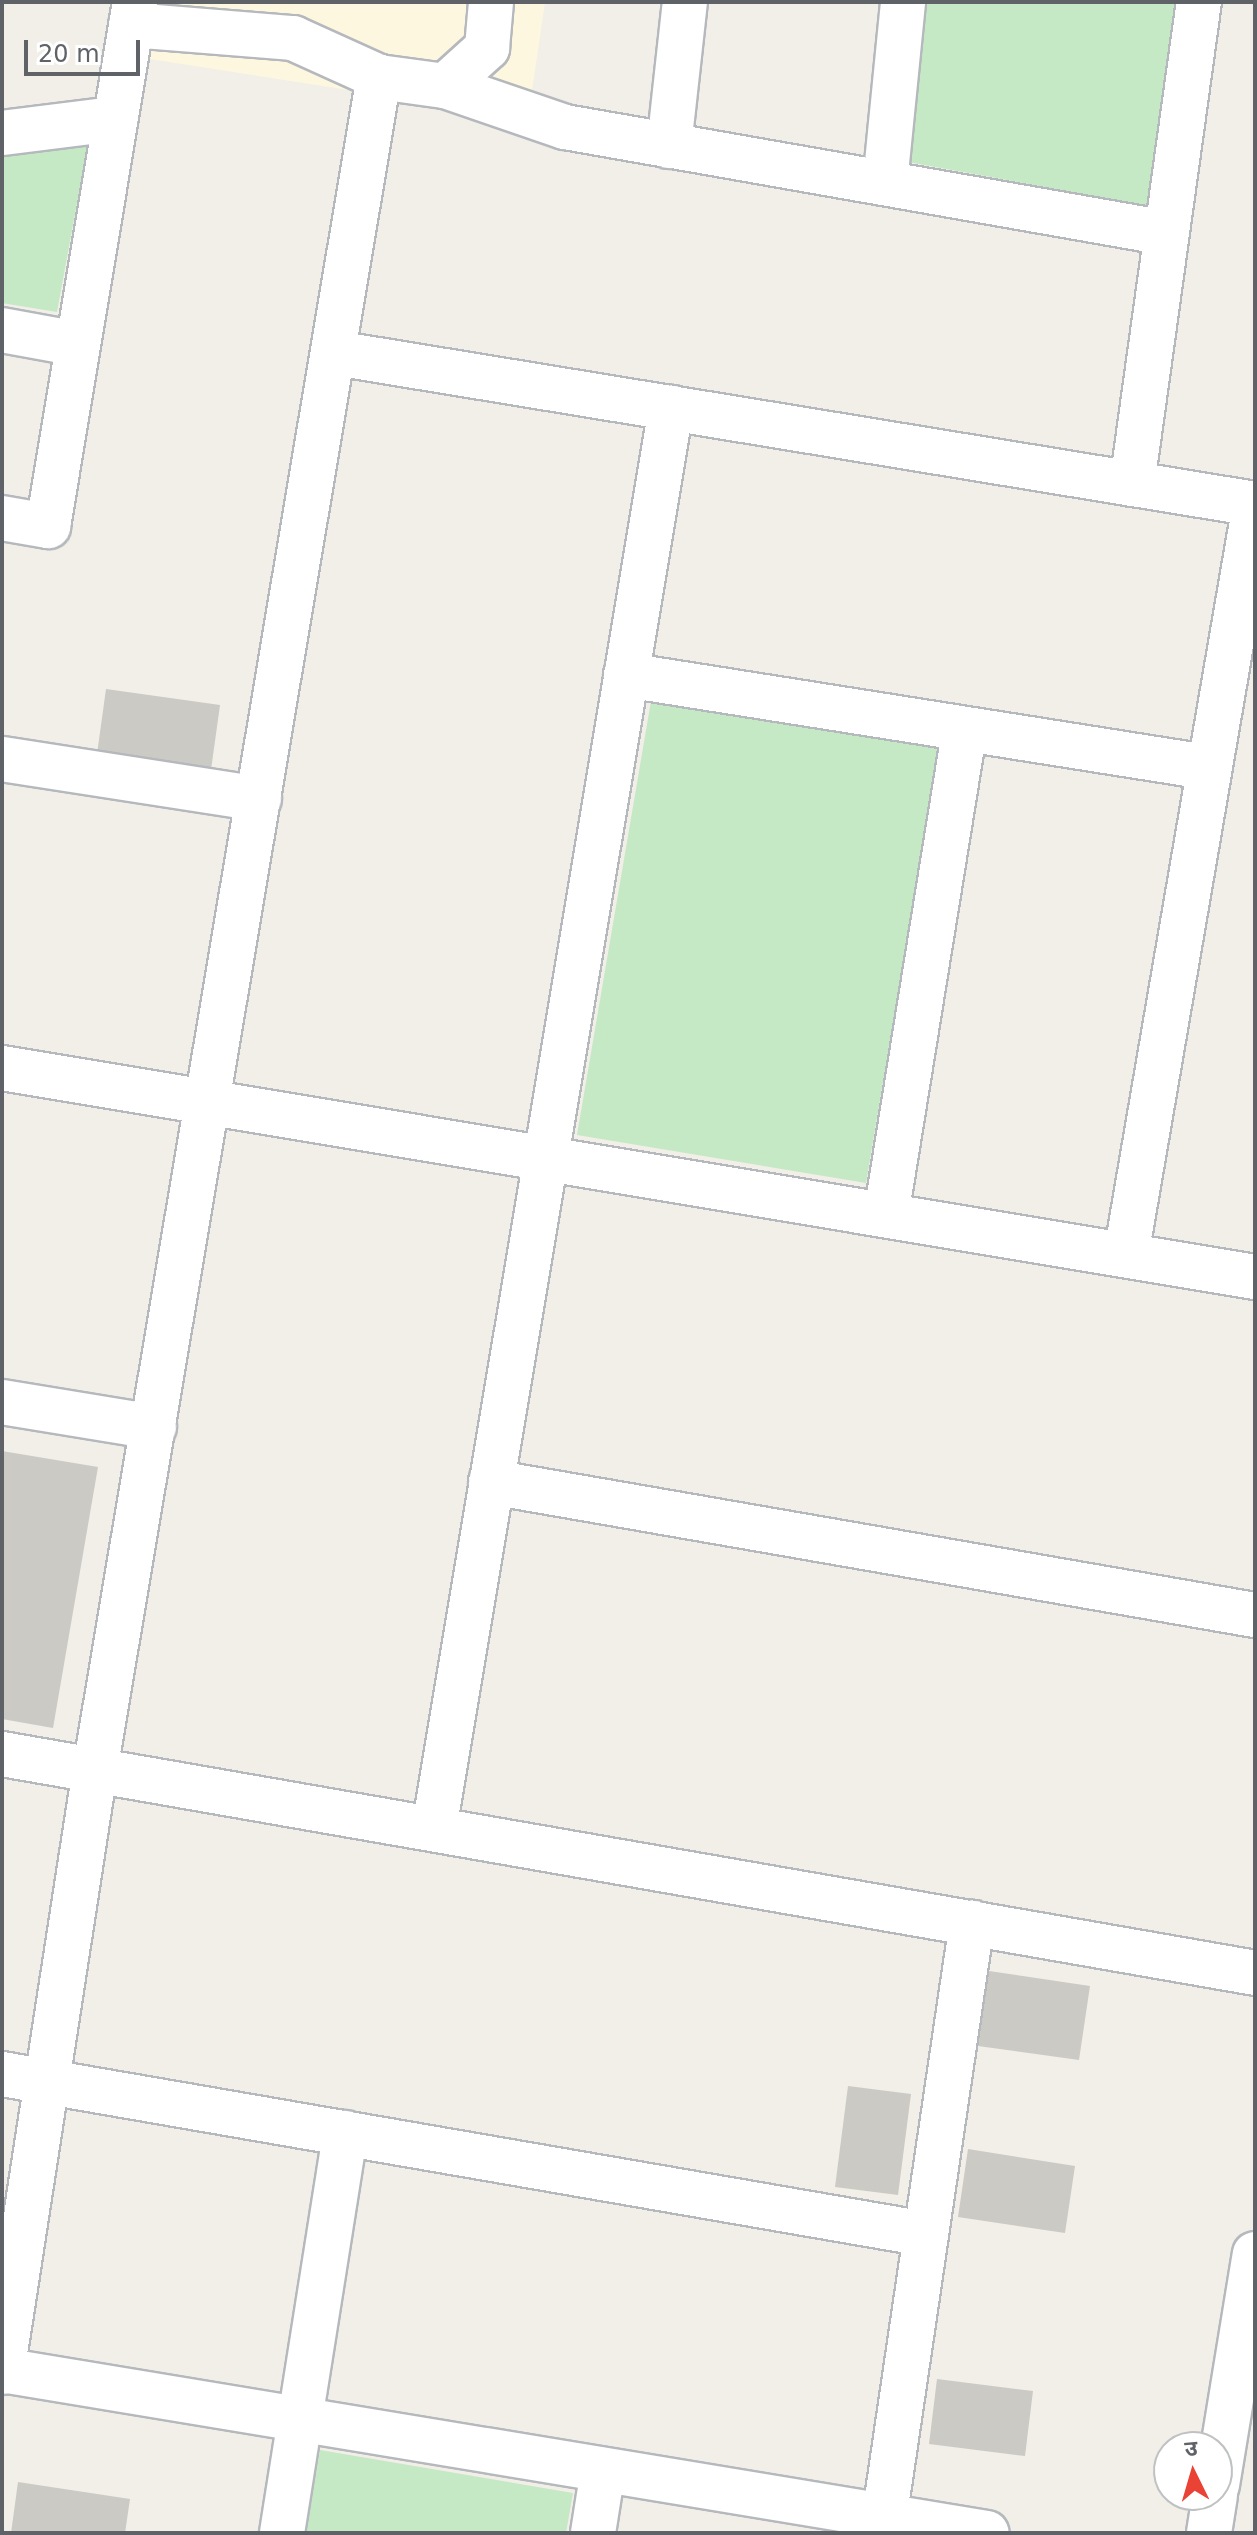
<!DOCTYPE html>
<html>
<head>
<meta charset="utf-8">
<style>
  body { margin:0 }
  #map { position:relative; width:1257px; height:2535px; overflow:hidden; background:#f1efe8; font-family:"DejaVu Sans","Noto Sans Devanagari",sans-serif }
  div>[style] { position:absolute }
  .commercial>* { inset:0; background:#fef7e0 }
  .green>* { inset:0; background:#c5e8c5 }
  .building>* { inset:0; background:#cccac5 }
  .roads { filter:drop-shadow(2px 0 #b5b8bc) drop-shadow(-2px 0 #b5b8bc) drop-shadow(0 2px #b5b8bc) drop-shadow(0 -2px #b5b8bc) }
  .minor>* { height:44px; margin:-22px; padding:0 22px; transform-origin:22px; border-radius:22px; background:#fff }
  span { translate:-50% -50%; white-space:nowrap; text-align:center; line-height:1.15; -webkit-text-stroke:6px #fff; paint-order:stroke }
  .frame { position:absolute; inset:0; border:4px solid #5f6368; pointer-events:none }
  .north { position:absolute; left:1153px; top:2431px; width:80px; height:80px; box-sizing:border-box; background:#fff; border:2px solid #bfc1c3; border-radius:50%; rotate:355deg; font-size:22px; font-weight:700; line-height:32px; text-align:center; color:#5f6368 }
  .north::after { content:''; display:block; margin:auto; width:28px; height:36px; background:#ea4335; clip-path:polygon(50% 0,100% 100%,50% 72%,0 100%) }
  .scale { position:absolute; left:24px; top:40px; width:116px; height:36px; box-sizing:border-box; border:4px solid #5f6368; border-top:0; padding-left:10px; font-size:24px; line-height:28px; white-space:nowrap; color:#5f6368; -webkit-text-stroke:6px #fff; paint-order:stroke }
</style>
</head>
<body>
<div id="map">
  <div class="commercial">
    <div style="clip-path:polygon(161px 2px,545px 2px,528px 118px,150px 59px)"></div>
  </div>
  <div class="green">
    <div style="clip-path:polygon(925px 2px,1178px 2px,1149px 206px,908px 162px)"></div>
    <div style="clip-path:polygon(88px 143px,57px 312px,2px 303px,2px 152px)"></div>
    <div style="clip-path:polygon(651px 701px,939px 749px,866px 1183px,577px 1135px)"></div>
    <div style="clip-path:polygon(320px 2450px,573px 2493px,566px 2533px,306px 2533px)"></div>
  </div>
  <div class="building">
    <div style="clip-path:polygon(106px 689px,220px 705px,211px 770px,97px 754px)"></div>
    <div style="clip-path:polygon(2px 1451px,98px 1467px,53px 1728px,2px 1719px)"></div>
    <div style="clip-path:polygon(989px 1971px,1090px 1986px,1079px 2060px,978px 2046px)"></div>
    <div style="clip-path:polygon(848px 2086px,911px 2094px,898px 2195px,835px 2187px)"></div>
    <div style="clip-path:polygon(968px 2149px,1075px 2166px,1065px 2233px,958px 2217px)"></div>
    <div style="clip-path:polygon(937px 2379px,1033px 2391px,1025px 2456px,929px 2444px)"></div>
    <div style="clip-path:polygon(18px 2482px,130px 2499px,125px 2533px,11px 2533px)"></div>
  </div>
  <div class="roads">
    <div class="minor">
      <div style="left:131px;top:25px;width:163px;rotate:4.6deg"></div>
      <div style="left:293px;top:38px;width:94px;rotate:24.4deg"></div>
      <div style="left:379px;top:77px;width:67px;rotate:7.8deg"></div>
      <div style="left:445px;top:86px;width:127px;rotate:18.9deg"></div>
      <div style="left:565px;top:127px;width:611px;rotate:9.99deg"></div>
      <div style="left:445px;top:86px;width:57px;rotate:-42.1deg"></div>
      <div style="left:487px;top:48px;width:46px;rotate:-85deg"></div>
      <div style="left:2px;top:133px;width:114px;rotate:-7.1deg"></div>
      <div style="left:669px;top:146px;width:145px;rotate:-83.7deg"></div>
      <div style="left:885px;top:183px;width:182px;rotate:-84.3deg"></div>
      <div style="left:2px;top:330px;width:77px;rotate:10.4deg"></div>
      <div style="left:335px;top:353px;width:932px;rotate:9.32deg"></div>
      <div style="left:1132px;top:484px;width:487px;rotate:-82.1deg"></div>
      <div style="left:2px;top:518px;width:47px;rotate:9.9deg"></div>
      <div style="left:48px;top:526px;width:531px;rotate:-80.57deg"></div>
      <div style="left:626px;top:675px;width:587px;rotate:9.01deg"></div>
      <div style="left:2px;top:759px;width:260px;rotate:8.8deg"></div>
      <div style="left:2px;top:1068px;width:1270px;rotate:9.47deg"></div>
      <div style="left:886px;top:1215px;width:492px;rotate:-80.8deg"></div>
      <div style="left:1126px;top:1255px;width:762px;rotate:-80.25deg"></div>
      <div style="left:2px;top:1402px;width:154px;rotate:9.3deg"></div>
      <div style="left:491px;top:1482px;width:775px;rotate:9.88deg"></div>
      <div style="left:2px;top:1754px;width:1272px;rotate:9.91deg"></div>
      <div style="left:434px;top:1829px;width:1441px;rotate:-80.53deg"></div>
      <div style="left:2px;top:2074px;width:937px;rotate:9.83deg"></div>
      <div style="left:2px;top:2370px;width:998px;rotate:9.4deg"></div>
      <div style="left:2px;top:2372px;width:609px;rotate:-81.22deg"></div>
      <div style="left:95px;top:1770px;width:1717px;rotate:-80.48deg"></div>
      <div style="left:1217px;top:2485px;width:234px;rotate:-80.7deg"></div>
      <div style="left:282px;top:2533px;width:405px;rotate:-81deg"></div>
      <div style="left:593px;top:2533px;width:64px;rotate:-81deg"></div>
      <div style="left:882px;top:2533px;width:617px;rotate:-81.61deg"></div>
      <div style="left:1209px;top:2533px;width:38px;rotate:-81deg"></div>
    </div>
  </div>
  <div class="frame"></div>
  <div class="north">उ</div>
  <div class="scale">20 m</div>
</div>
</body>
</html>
